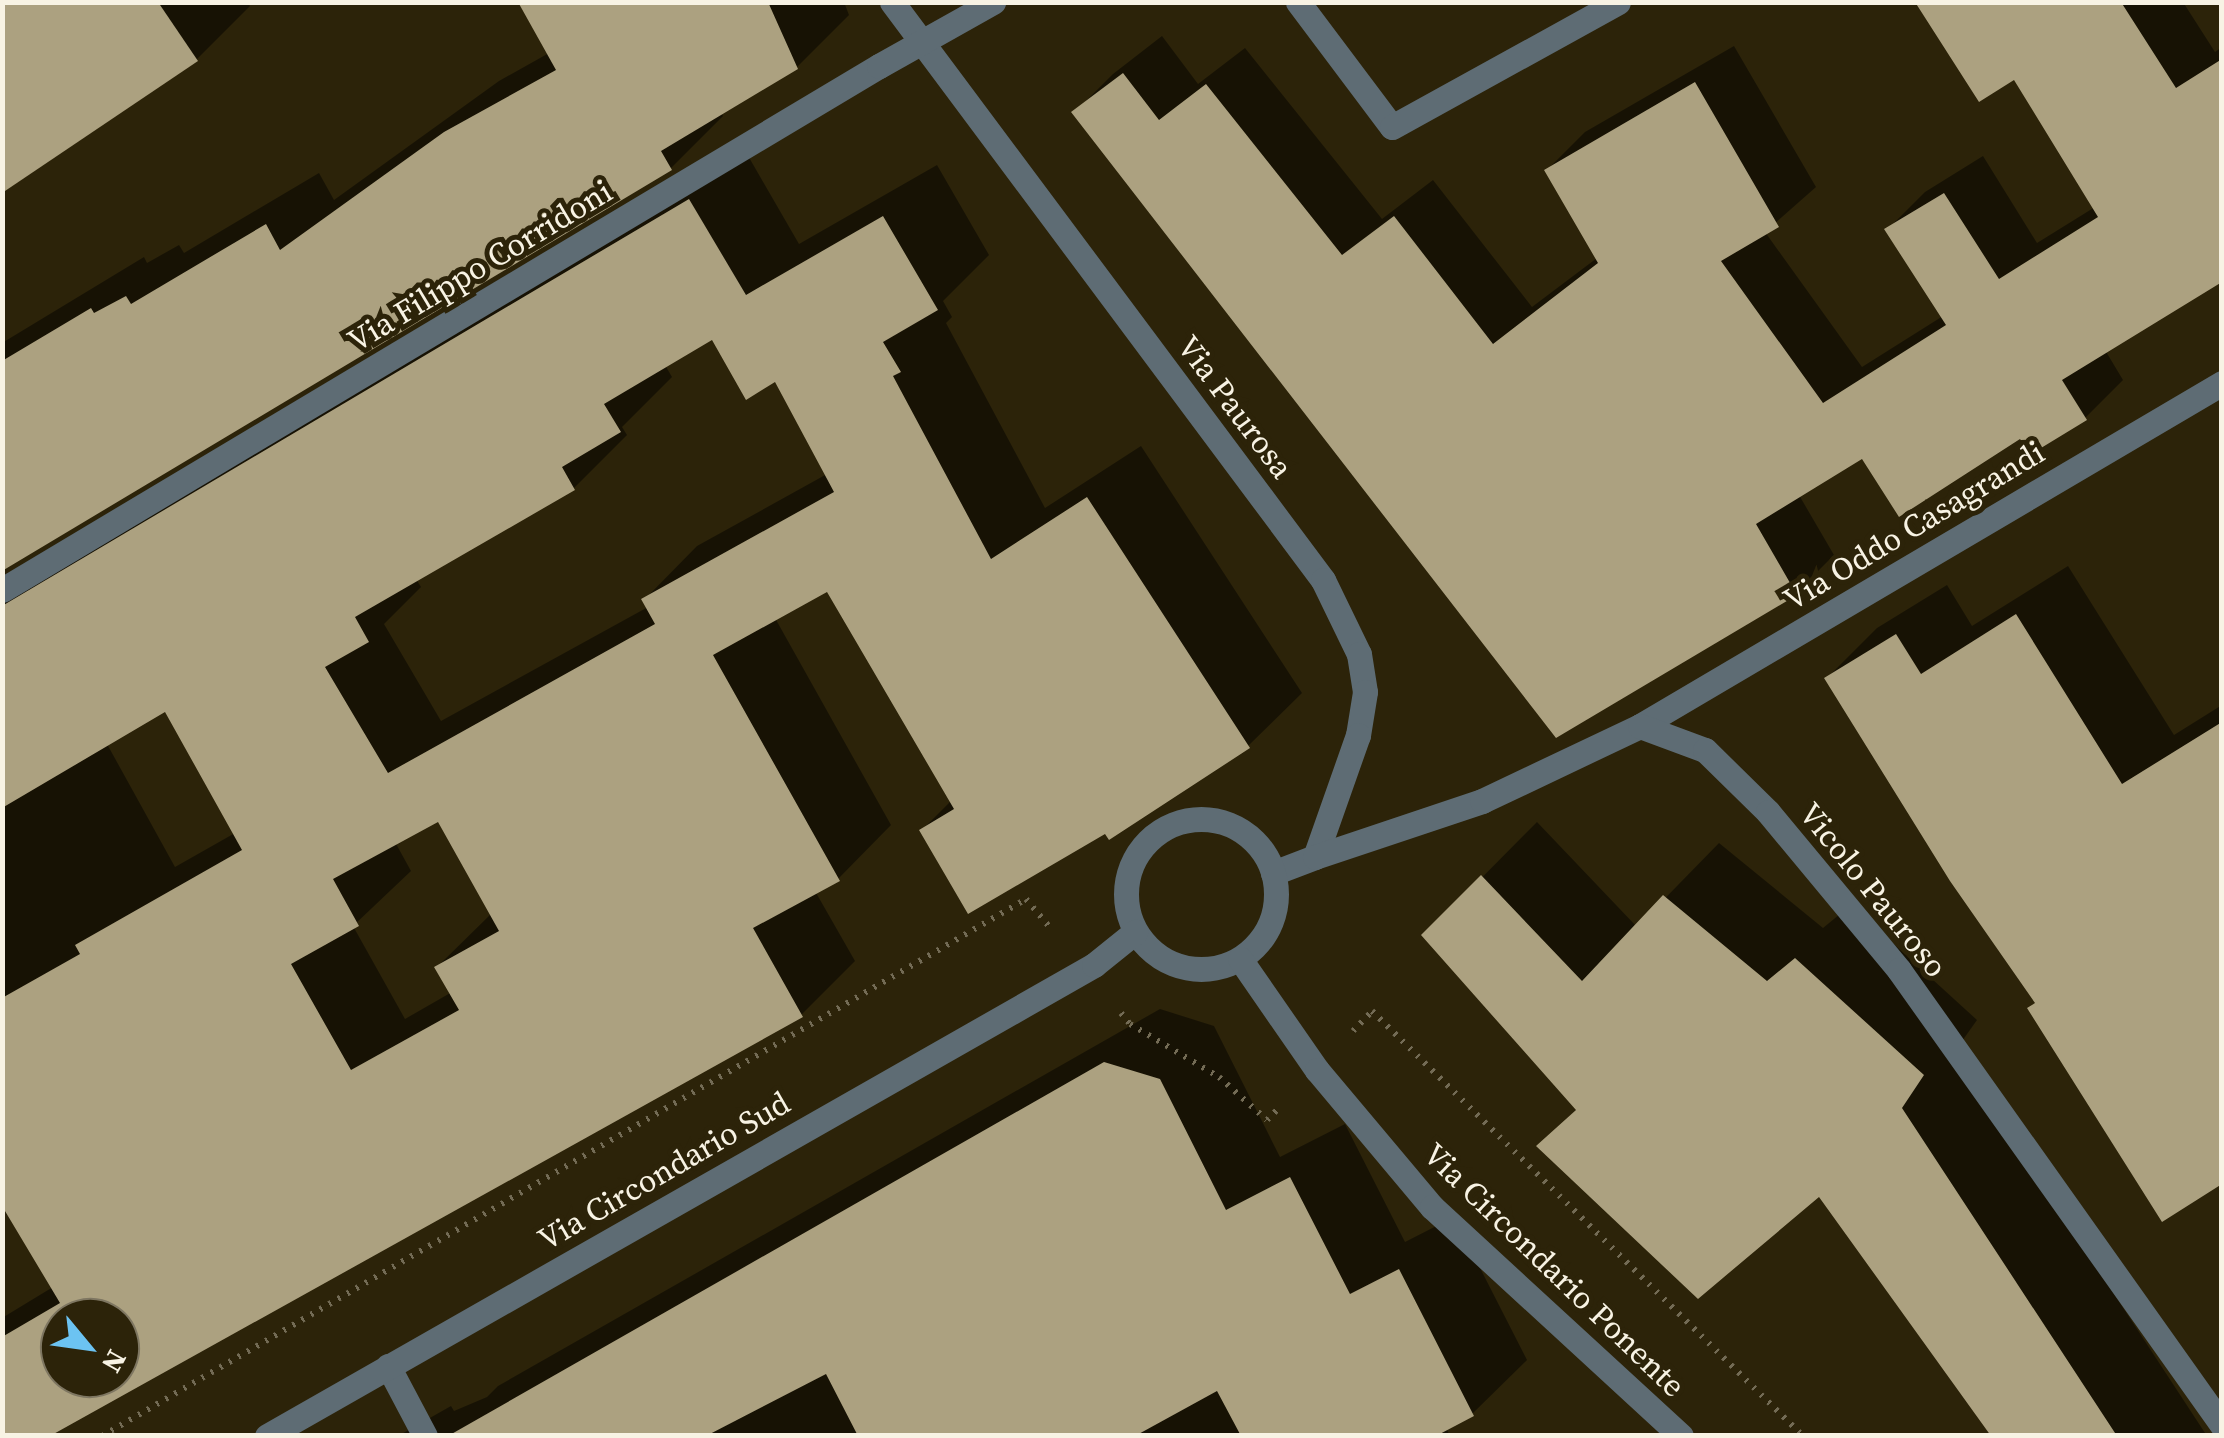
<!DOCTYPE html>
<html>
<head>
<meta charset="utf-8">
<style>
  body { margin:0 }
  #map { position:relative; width:2224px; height:1438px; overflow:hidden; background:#2c2309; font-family:"Source Serif 4",serif }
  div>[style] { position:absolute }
  .shadow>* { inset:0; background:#0007 }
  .building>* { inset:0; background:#aca180 }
  .path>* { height:6px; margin-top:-3px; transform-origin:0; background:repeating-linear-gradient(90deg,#736b55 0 2.5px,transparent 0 10.5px) }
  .minor>* { height:25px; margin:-12.5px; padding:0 12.5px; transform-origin:12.5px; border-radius:12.5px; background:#5e6c74 }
  .minor>.ring { margin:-12.5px; padding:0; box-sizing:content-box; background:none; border:25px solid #5e6c74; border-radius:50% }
  span { translate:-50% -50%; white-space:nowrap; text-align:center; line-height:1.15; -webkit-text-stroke:10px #2c2309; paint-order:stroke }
  .street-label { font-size:32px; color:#f8f3e4 }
  .frame { position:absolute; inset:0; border:5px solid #f8f3e4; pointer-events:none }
  .north { position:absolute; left:40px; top:1298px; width:100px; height:100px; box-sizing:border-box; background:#2c2309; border:2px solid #7e7661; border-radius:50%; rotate:119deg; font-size:28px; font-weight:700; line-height:40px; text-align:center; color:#f8f3e4 }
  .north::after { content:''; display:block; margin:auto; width:35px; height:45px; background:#6cc3f2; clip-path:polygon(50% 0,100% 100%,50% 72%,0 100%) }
</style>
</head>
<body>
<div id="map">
  <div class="shadow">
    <div style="clip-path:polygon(2px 2px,247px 2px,250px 6px,197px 59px)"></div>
    <div style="clip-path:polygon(521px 2px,844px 2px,849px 15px,797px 67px,721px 112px,723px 116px,671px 168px,2px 570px,2px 343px,144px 257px,147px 263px,179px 245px,184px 253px,319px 173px,334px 200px,499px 81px,549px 53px)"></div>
    <div style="clip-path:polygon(1918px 2px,2183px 2px,2215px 52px,2222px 47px,2222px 279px,2105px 350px,2123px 380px,2085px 418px,1863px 456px,1799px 495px,1834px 555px,1796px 593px,1556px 735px,1075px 112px,1113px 74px,1162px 36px,1198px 84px,1245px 48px,1382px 219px,1433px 180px,1532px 307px,1597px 258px,1547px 170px,1585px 132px,1734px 46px,1816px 187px,1765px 232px,1862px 367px,1943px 316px,1887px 230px,1925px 192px,1983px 156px,2037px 243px,2095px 207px,2015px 77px)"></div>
    <div style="clip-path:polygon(evenodd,743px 147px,799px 244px,937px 165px,989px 255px,943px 301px,952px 317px,946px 323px,1045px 508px,1141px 446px,1302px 693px,1248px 746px,1106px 831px,922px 830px,952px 800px,828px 588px,775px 618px,891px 825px,838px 879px,815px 891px,855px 961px,801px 1015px,45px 1436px,2px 1436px,2px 1318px,53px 1287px,2px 1201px,2px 604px,54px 553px,743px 147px,713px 337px,776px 379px,827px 474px,697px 546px,644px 600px,648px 607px,441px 721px,384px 624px,421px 587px,416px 579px,574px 488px,627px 435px,622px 427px,672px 377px,665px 365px,713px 337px,743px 147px,166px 709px,235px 833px,175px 867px,107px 744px,166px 709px,743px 147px,439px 818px,492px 913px,437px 967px,452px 992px,405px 1019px,353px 926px,411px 871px,395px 842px,439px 818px,743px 147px,60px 1318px,120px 1318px,120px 1378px,60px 1378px,60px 1318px)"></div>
    <div style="clip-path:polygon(2068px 566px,2174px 735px,2222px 705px,2222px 1181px,2040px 1007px,1827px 678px,1877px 628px,1947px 585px,1972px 626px)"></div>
    <div style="clip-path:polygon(1537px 822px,1637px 927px,1719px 843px,1823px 928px,1851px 905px,1977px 1020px,1955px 1051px,2207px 1436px,1994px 1436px,1820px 1193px,1539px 1146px,1578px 1108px,1425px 935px)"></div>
    <div style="clip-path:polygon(1160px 1009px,1214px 1026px,1280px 1157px,1345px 1124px,1405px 1242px,1454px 1217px,1527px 1360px,1472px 1414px,1446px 1428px,1450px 1436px,398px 1436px,451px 1406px,454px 1411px,487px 1397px,498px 1386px)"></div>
  </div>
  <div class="building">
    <div style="clip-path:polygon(2px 2px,158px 2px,198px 61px,2px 193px)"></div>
    <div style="clip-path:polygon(518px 2px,768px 2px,798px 69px,661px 151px,672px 170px,2px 571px,2px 361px,91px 308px,94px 313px,126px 296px,131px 304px,266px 224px,280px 250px,444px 132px,556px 70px)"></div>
    <div style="clip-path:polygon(1915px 2px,2121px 2px,2176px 88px,2222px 59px,2222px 282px,2062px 380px,2087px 420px,2031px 454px,2020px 439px,1899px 517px,1862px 459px,1756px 524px,1797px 595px,1556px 738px,1071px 112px,1123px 73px,1159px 120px,1206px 84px,1342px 255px,1394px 216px,1493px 344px,1598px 263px,1544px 170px,1695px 82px,1779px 227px,1721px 261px,1823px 403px,1946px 325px,1884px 229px,1944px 193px,1999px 279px,2098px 217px,2014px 80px,1979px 102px)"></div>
    <div style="clip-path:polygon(evenodd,689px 199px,746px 295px,883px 216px,938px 310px,883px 342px,901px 372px,893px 376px,991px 559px,1087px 497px,1250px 748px,1109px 840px,1105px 834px,968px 914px,919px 830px,954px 809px,827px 592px,713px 655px,840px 881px,753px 928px,803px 1017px,50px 1436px,2px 1436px,2px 1337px,60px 1303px,2px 1206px,2px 998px,80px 954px,75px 945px,242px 850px,165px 712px,2px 808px,2px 606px,689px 199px,712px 340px,746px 400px,775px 382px,834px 492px,641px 599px,655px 624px,388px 773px,325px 667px,369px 642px,355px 617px,575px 490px,562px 467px,621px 432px,604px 404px,712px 340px,689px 199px,438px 822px,499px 931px,434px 967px,459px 1010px,351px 1070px,291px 964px,359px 926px,333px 879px,438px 822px,689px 199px,60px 1318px,120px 1318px,120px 1378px,60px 1378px,60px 1318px)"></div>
    <div style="clip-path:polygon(2016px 614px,2122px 784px,2222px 722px,2222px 1184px,2162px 1222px,2027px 1008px,2035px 1003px,1950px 881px,1824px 678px,1896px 634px,1921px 674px)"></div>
    <div style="clip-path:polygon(1481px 875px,1582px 981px,1663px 895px,1767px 981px,1795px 958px,1924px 1075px,1902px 1108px,2117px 1436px,1991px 1436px,1819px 1197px,1698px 1299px,1536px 1146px,1576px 1110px,1421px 935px)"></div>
    <div style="clip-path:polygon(1104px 1062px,1160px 1079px,1226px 1210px,1290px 1177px,1350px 1294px,1399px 1269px,1474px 1416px,1436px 1436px,1241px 1436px,1217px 1391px,1135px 1436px,858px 1436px,826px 1374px,706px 1436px,448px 1436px)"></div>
  </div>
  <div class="path">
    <div style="left:1121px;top:1013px;width:14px;rotate:51deg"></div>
    <div style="left:1130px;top:1024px;width:104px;rotate:30.8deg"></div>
    <div style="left:1219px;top:1077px;width:64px;rotate:41.9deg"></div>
    <div style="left:1267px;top:1120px;width:16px;rotate:-45deg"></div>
    <div style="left:1353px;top:1031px;width:28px;rotate:-46deg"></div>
    <div style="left:1372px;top:1011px;width:605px;rotate:44.6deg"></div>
    <div style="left:102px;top:1436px;width:1069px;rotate:-30.16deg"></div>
    <div style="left:1026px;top:899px;width:40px;rotate:50deg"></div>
  </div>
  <div class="minor">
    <div style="left:892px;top:2px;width:721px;rotate:53.29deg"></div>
    <div style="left:1323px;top:580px;width:82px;rotate:64.1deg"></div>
    <div style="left:1359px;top:654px;width:38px;rotate:81deg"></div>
    <div style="left:1365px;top:692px;width:44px;rotate:99.2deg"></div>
    <div style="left:1358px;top:735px;width:129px;rotate:109.4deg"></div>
    <div style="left:1315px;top:857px;width:45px;rotate:159.1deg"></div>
    <div style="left:1298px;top:2px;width:156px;rotate:53.1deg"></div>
    <div style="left:1392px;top:127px;width:258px;rotate:-28.9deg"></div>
    <div style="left:2px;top:590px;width:1022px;rotate:-30.86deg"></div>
    <div style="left:879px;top:66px;width:131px;rotate:-29.3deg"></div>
    <div style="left:1640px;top:726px;width:676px;rotate:-30.51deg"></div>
    <div class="ring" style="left:1126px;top:819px;width:125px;height:125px"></div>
    <div style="left:1315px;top:857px;width:176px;rotate:-18.5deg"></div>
    <div style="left:1482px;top:801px;width:175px;rotate:-25.4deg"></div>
    <div style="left:1640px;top:726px;width:69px;rotate:20.3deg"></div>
    <div style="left:1705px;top:750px;width:88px;rotate:44.5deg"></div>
    <div style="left:1768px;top:812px;width:205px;rotate:50.3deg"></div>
    <div style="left:1899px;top:970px;width:558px;rotate:54.63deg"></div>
    <div style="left:1240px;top:959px;width:135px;rotate:55.3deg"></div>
    <div style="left:1317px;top:1070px;width:179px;rotate:50deg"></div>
    <div style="left:1432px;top:1207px;width:338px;rotate:42.6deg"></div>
    <div style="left:388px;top:1366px;width:79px;rotate:62.1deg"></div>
    <div style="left:267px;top:1436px;width:952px;rotate:-29.66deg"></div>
    <div style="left:1094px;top:965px;width:53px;rotate:-38.8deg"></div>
  </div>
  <div class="street-label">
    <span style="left:480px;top:266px;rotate:-31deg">Via Filippo Corridoni</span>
    <span style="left:1235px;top:407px;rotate:53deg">Via Paurosa</span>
    <span style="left:1914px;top:526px;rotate:-31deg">Via Oddo Casagrandi</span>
    <span style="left:1873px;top:890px;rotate:51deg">Vicolo Pauroso</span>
    <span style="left:664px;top:1171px;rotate:-30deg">Via Circondario Sud</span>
    <span style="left:1554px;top:1270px;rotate:44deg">Via Circondario Ponente</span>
  </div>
  <div class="frame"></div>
  <div class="north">N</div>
</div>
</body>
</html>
